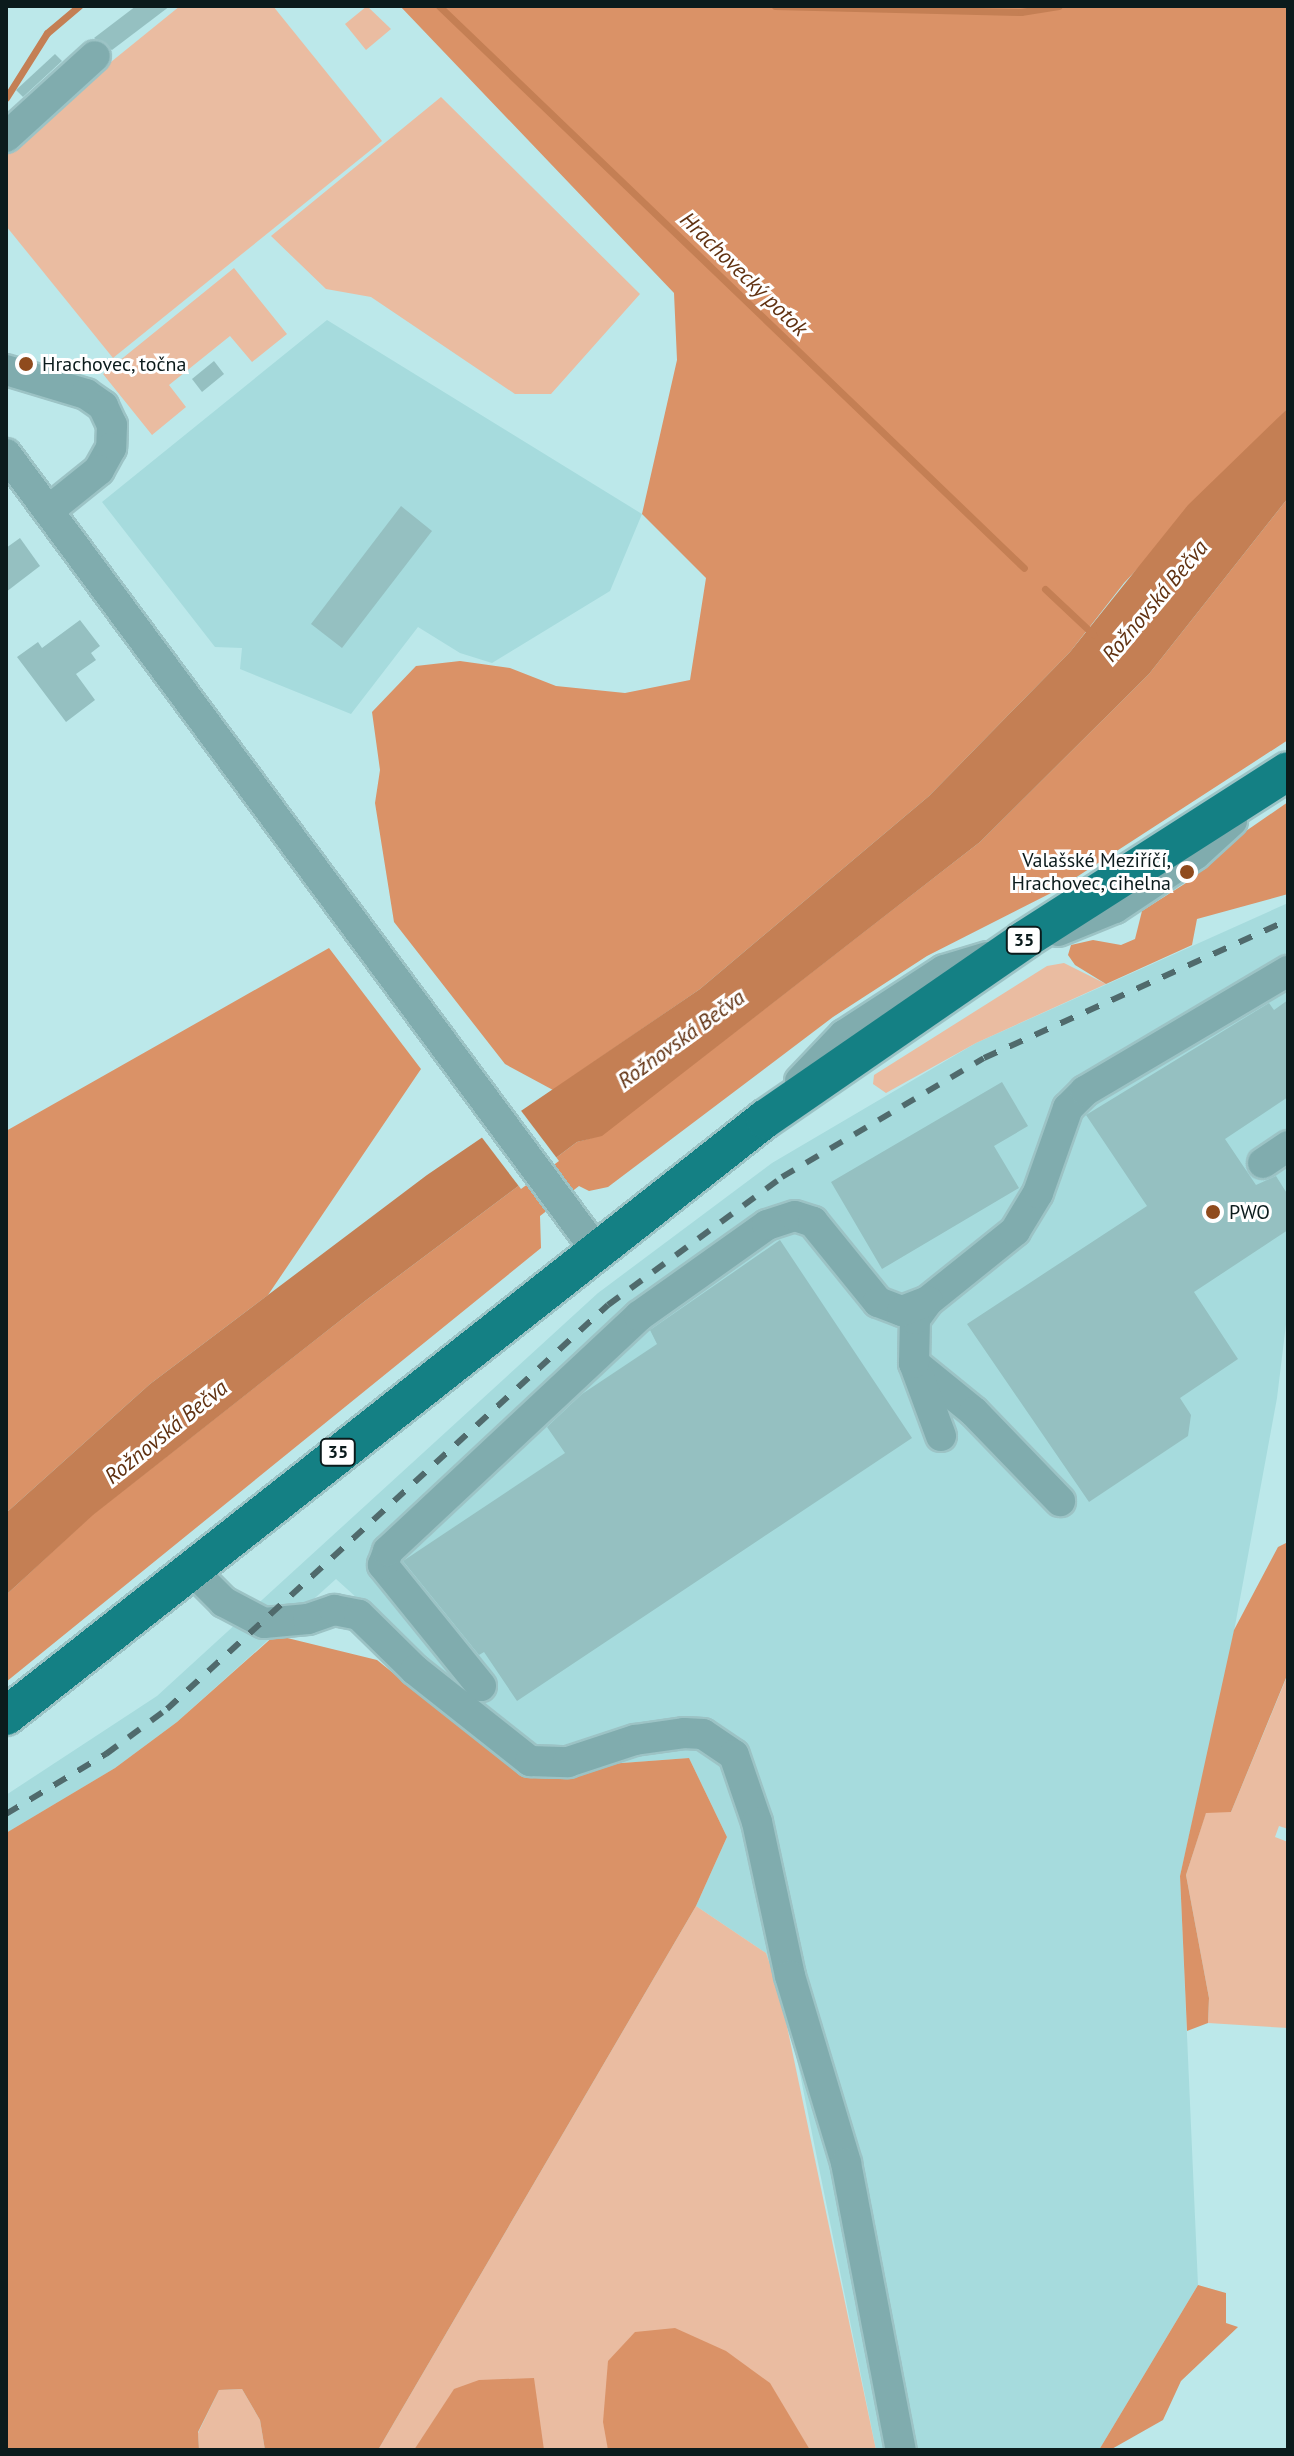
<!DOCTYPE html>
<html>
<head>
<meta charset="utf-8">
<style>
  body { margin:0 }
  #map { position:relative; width:1294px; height:2456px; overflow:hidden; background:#bce8ea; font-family:"PT Sans",sans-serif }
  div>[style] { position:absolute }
  .built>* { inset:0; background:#a6dbdd }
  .green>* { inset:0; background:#eabca1 }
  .forest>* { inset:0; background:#da9267 }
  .water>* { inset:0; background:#c47f54 }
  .pier>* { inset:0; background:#bce8ea }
  .stream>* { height:7px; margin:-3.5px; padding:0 3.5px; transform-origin:3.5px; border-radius:3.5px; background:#c47f54 }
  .building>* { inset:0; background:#95c0c1 }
  .roads { filter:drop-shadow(2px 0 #9cc3c5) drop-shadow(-2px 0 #9cc3c5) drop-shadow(0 2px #9cc3c5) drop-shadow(0 -2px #9cc3c5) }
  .minor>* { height:30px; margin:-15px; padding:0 15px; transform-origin:15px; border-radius:15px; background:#80acae }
  .major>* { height:38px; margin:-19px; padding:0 19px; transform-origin:19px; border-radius:19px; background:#148084 }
  .rail>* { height:6px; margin-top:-3px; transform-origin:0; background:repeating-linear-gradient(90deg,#506a6c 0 14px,transparent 0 28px) }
  .dots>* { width:22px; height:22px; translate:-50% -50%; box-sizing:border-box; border:4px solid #fff; border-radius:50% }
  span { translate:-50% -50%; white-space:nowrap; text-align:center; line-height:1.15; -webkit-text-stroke:6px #fff; paint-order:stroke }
  .shield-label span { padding:2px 6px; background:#fff; border:2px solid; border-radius:6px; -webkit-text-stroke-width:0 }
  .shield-label { font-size:18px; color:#0b1b1c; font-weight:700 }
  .poi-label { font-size:20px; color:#0b1b1c }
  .left { translate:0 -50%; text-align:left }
  .right { translate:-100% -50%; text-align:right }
  .water-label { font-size:22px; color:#603111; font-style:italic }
  .frame { position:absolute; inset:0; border:8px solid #0b1b1c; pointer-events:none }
</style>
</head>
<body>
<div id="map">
  <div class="built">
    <div style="clip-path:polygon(327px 320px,642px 514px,610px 591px,492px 663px,460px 653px,418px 627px,351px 714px,240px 669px,242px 648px,215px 647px,102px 502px)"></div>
    <div style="clip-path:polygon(1288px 903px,1288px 1308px,1277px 1398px,1228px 1664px,1180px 1876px,1198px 2285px,1099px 2450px,876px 2450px,797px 2059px,766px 1953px,696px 1906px,727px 1837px,689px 1758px,515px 1771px,522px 1747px,336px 1579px,177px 1722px,115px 1768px,6px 1833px,6px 1795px,157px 1696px,598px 1293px,772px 1163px,976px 1043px)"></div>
  </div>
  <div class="green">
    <div style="clip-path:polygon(180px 6px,273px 6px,382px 141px,113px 358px,6px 226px,6px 147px)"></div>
    <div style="clip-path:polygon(367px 6px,391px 29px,366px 50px,345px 24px)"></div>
    <div style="clip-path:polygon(441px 97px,640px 294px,551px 394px,515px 394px,371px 297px,326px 289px,271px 236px)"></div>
    <div style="clip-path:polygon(234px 268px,287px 334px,252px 362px,230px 336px,169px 385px,186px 407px,152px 435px,103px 374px)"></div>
    <div style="clip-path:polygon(1064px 963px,1106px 984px,976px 1043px,886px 1093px,873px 1084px,874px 1075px,1047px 966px)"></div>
    <div style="clip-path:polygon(1288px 1674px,1288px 1829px,1279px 1826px,1275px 1837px,1288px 1842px,1288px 2028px,1208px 2023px,1209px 1998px,1186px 1875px,1206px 1812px,1231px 1812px)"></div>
    <div style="clip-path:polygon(696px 1906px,766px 1953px,780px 1993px,876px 2450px,378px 2450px)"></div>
    <div style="clip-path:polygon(242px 2389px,260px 2420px,265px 2450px,199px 2450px,198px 2433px,219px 2390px)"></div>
  </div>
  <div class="forest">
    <div style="clip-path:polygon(400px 6px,1288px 6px,1288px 408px,1124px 583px,1070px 652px,929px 796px,700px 989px,553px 1090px,505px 1064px,394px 922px,375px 803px,380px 770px,372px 712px,416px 666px,460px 661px,510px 668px,556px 686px,625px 693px,690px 680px,706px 578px,642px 514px,677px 360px,674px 293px)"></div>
    <div style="clip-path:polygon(1288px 498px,1288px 740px,1055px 891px,927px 956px,833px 1017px,608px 1187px,589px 1191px,579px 1186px,540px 1216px,541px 1248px,6px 1682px,6px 1595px,92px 1515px,365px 1301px,577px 1142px,602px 1135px,980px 842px,1149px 674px)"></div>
    <div style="clip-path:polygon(1288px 802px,1288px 894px,1197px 919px,1192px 945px,1106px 984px,1075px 965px,1068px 955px,1071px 945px,1093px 940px,1121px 945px,1135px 939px,1142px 911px,1197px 876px,1204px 860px)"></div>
    <div style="clip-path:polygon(329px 948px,421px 1069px,268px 1295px,150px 1384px,6px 1513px,6px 1131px)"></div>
    <div style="clip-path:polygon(1288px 1542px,1288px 1673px,1231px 1812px,1206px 1813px,1186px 1875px,1209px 1998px,1208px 2023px,1187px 2031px,1180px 1876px,1234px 1630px,1278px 1547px)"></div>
    <div style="clip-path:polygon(275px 1635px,377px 1660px,515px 1771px,689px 1758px,727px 1837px,696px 1906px,378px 2450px,265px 2450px,260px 2420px,242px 2389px,219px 2390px,198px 2432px,199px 2450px,6px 2450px,6px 1833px,115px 1768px,177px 1722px)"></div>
    <div style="clip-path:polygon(1198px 2285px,1226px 2293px,1226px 2323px,1238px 2327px,1181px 2381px,1163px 2420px,1110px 2450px,1099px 2450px)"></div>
    <div style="clip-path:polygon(675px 2328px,726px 2351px,770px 2383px,810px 2450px,608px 2450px,603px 2422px,608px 2361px,635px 2332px)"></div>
    <div style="clip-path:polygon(534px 2378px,544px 2450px,414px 2450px,454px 2389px,479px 2380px)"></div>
  </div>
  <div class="water">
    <div style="clip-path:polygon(1288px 408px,1288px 498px,1149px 674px,980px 842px,602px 1136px,577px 1142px,365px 1301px,93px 1515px,6px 1595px,6px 1513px,150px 1384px,427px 1175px,700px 989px,929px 796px,1070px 652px,1188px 505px)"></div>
  </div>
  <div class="pier">
    <div style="clip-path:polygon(519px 1108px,559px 1161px,521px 1189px,480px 1135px)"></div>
  </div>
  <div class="stream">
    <div style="left:439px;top:6px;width:811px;rotate:43.85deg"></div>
    <div style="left:775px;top:6px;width:246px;rotate:1.4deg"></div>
    <div style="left:1021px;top:12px;width:38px;rotate:-9deg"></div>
    <div style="left:6px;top:98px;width:77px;rotate:-57.8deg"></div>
    <div style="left:47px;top:33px;width:42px;rotate:-40.2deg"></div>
    <div style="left:1045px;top:589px;width:66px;rotate:43.2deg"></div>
  </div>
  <div class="building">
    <div style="clip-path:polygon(136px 6px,170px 6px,112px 50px,94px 38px)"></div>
    <div style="clip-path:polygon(55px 54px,62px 61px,23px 97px,16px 90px)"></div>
    <div style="clip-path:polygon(214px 361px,224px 374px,202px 392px,192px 379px)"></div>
    <div style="clip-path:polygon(401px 506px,432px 531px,342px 648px,311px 624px)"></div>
    <div style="clip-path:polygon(20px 538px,40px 566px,6px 592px,6px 548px)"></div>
    <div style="clip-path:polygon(80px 620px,100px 646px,91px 653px,96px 660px,76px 674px,95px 700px,66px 722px,17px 657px,38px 642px,42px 648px)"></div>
    <div style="clip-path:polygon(1288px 1000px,1288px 1097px,1225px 1139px,1256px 1185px,1276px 1176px,1288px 1195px,1288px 1230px,1194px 1292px,1238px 1359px,1180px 1398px,1191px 1415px,1188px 1436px,1089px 1502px,967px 1324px,1147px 1206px,1086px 1115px,1269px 1003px,1274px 1010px)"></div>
    <div style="clip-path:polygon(1002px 1082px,1028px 1126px,994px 1146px,1019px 1188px,882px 1269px,831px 1182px)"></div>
    <div style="clip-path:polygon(780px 1240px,912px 1438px,517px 1701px,484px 1652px,479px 1655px,403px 1561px,565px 1453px,547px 1427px,582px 1394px,657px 1344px,650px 1330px)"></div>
  </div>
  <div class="roads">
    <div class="minor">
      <div style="left:6px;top:137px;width:120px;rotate:-42.3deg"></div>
      <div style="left:6px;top:370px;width:84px;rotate:16.7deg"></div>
      <div style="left:86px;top:394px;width:21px;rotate:35deg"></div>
      <div style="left:103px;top:406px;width:21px;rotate:65deg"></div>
      <div style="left:112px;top:425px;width:23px;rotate:92deg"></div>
      <div style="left:111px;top:448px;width:25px;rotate:119deg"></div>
      <div style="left:99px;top:470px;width:65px;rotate:141.2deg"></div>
      <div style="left:6px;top:454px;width:991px;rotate:53.45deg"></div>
      <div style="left:1058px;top:931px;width:61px;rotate:-22deg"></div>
      <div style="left:1115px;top:908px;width:97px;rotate:-33.7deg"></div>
      <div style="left:1196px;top:854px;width:49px;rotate:-42.5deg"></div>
      <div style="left:800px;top:1081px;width:64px;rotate:-46.3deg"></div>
      <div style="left:844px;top:1035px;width:119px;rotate:-33deg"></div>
      <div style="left:944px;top:970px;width:45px;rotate:-16.8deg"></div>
      <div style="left:1263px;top:1163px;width:30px;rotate:-34deg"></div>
      <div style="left:914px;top:1363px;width:77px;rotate:39.2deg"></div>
      <div style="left:974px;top:1412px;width:124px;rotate:46deg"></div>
      <div style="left:941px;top:1436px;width:78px;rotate:-110.3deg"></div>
      <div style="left:914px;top:1363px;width:44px;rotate:-88.7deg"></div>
      <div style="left:915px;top:1319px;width:22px;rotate:-54deg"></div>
      <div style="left:928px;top:1301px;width:112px;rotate:-38.8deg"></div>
      <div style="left:1015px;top:1231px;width:44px;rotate:-58.8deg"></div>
      <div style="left:1038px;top:1193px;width:90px;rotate:-70.6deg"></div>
      <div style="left:1068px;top:1108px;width:24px;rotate:-45deg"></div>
      <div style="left:1085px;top:1091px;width:236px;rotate:-30.6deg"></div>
      <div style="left:191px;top:1569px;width:47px;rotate:45deg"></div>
      <div style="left:224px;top:1602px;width:45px;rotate:27.7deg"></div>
      <div style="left:264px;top:1623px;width:44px;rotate:-5.2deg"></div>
      <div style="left:308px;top:1619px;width:28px;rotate:-19deg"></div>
      <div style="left:334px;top:1610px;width:25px;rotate:11deg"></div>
      <div style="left:359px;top:1615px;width:78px;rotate:44.5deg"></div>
      <div style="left:415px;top:1670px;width:147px;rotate:38.4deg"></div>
      <div style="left:530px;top:1761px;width:38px;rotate:2deg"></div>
      <div style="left:568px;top:1762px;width:71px;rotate:-18.2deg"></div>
      <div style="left:635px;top:1740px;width:49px;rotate:-8.1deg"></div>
      <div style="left:684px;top:1733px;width:19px;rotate:3deg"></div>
      <div style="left:703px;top:1734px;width:37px;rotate:34deg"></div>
      <div style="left:734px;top:1755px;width:71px;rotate:71.1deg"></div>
      <div style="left:757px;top:1822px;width:157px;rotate:77.9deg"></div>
      <div style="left:790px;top:1976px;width:195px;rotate:73.3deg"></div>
      <div style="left:846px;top:2163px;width:292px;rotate:79.2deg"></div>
      <div style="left:481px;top:1686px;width:156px;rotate:-129deg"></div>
      <div style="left:383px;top:1565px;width:15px;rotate:-70deg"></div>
      <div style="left:388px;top:1551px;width:344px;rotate:-43.1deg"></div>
      <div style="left:639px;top:1316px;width:157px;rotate:-35.4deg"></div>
      <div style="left:767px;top:1225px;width:29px;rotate:-18deg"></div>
      <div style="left:795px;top:1216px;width:19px;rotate:18deg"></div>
      <div style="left:813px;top:1222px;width:103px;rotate:50.9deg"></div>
      <div style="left:878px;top:1302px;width:26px;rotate:21deg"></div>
      <div style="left:902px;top:1311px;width:28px;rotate:-21deg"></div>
    </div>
    <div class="major">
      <div style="left:6px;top:1716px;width:966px;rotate:-38.19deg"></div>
      <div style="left:765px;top:1119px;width:315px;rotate:-34.6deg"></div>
      <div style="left:1024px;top:940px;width:313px;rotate:-32.6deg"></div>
    </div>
  </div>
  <div class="rail">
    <div style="left:6px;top:1814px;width:117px;rotate:-31deg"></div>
    <div style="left:106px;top:1754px;width:76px;rotate:-36.4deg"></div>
    <div style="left:167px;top:1709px;width:598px;rotate:-42.49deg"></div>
    <div style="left:608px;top:1305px;width:216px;rotate:-36.3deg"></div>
    <div style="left:782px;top:1177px;width:234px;rotate:-30.5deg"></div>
    <div style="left:984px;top:1058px;width:334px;rotate:-24.4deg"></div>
  </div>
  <div class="dots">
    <div style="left:26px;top:364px;background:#8f4b1d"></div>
    <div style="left:1187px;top:872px;background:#8f4b1d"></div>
    <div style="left:1213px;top:1212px;background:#8f4b1d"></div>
  </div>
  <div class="shield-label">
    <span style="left:1024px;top:940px">35</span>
    <span style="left:338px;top:1452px">35</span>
  </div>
  <div class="poi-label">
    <span class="left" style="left:42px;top:364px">Hrachovec, točna</span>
    <span class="right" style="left:1171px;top:872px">Valašské Meziříčí,<br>Hrachovec, cihelna</span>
    <span class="left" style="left:1229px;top:1212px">PWO</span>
  </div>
  <div class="water-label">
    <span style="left:744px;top:274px;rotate:44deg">Hrachovecký potok</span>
    <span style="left:1155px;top:601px;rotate:-50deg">Rožnovská Bečva</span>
    <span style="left:681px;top:1039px;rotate:-36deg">Rožnovská Bečva</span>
    <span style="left:166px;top:1432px;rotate:-39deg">Rožnovská Bečva</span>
  </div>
  <div class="frame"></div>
</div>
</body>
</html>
